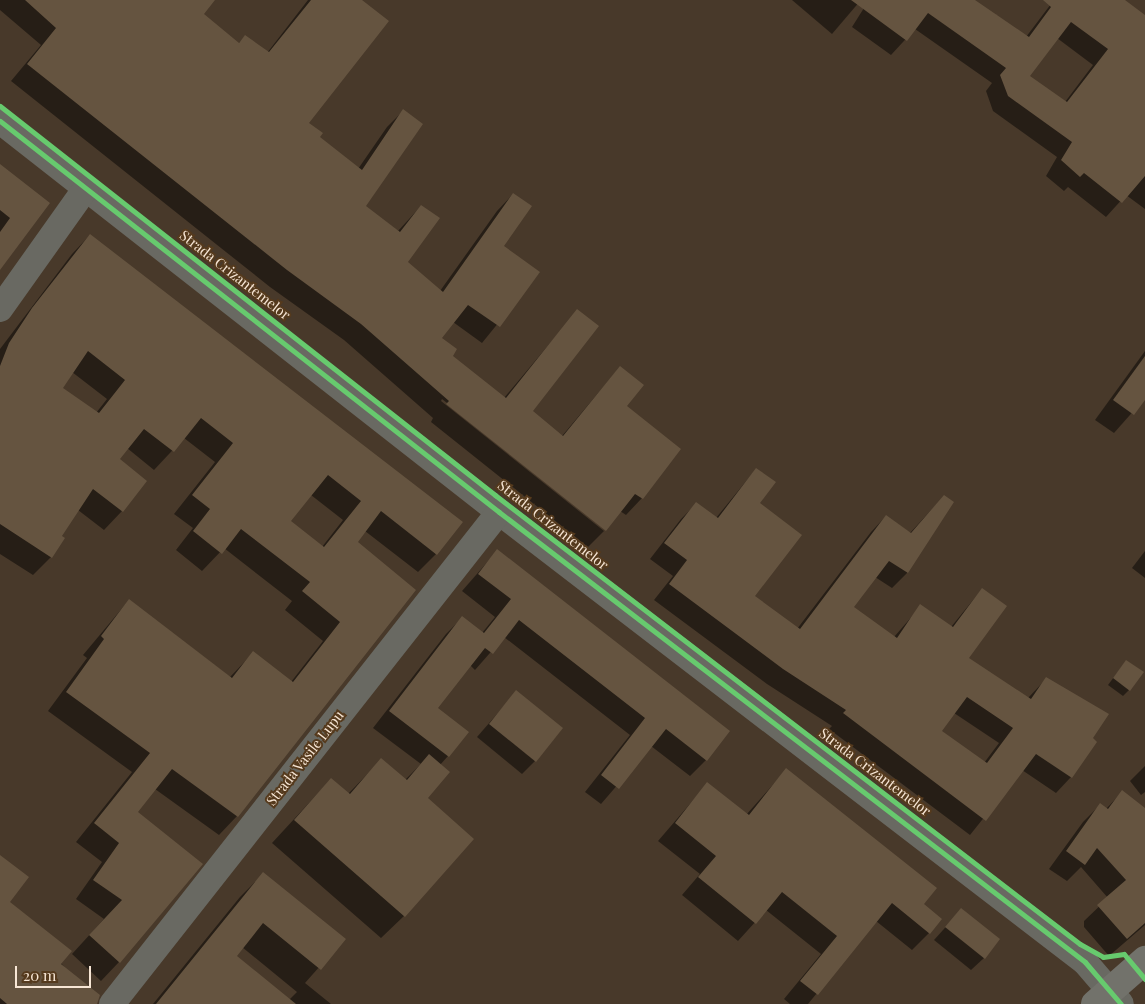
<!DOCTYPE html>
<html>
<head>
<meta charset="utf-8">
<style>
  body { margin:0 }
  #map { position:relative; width:1145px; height:1004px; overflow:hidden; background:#48392a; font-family:"Playfair Display",serif }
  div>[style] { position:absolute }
  .shadow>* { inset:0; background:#0007 }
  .building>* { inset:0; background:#655440 }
  .street>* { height:26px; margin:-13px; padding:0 13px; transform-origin:13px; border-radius:13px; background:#696962 }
  .secondary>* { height:28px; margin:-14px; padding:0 14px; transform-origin:14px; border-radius:14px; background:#72726b }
  .cycleway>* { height:5px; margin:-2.5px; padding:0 2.5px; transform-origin:2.5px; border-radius:2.5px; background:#67ca6e }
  span { translate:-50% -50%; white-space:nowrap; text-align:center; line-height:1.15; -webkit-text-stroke:4px #553a1d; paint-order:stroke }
  .street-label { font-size:14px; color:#f7e6d5 }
  .scale { position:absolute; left:15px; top:966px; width:76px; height:22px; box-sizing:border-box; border:2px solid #f7e6d5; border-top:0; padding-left:6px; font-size:15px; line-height:18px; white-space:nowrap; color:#f7e6d5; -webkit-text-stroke:4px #553a1d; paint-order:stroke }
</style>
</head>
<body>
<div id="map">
  <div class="shadow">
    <div style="clip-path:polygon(0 0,198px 0,202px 14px,238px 44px,245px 36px,267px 53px,308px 0,360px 0,307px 123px,318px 138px,358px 169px,387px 127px,404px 110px,365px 207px,398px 231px,421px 206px,406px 262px,440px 291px,497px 211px,513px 194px,502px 246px,539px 273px,482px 343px,453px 322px,441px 338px,451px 356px,504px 398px,577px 311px,531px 411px,562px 436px,620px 367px,642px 498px,626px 515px,620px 511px,605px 528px,442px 399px,441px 401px,604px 531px,588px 547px,431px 422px,433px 418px,344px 340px,270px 287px,11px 81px,41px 45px,0 10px)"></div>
    <div style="clip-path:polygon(792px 0,861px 0,832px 34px)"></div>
    <div style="clip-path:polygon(evenodd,869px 0,973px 0,1026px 37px,1054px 0,1121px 0,1145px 19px,1145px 209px,1126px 195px,1106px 217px,1068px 187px,1064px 191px,1046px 176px,1057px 157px,993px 111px,986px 91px,992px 83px,915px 29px,891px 55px,852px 27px,869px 0,1057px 38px,1093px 65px,1065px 102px,1028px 76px,1057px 38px)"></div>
    <div style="clip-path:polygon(0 165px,48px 203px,0 266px)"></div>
    <div style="clip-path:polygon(evenodd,90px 235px,436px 554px,418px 572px,365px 531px,356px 542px,414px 590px,237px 816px,219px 835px,155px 789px,136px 812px,119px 962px,101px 981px,72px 954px,104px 919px,76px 899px,102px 862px,76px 842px,132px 772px,48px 711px,87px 658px,83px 655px,129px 600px,230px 677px,253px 653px,291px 682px,323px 641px,285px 610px,292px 601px,224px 548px,202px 571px,176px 550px,193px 528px,174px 514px,215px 462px,184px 438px,154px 470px,127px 448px,118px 460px,122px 511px,104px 530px,78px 510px,60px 536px,51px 557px,33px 575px,0 554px,0 349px,72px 254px,90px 235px,72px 372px,107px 399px,96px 413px,61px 388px,72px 372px,90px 235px,311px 495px,343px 520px,322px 547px,289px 522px,311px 495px)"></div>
    <div style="clip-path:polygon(1145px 351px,1145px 398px,1114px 433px,1095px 420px)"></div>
    <div style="clip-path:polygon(evenodd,756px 469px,758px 503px,754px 597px,797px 629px,871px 532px,886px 516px,910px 533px,944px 496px,952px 502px,907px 573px,892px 588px,875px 577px,852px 607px,894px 637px,921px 606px,951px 627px,982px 589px,968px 659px,1028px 698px,1046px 679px,1095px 742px,1071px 777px,1056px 793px,1022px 770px,970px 835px,829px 729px,832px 726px,767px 684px,654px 600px,673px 576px,650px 559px,681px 519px,696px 504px,716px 518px,756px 469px,954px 713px,999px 743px,984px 763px,941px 731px,954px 713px)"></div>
    <div style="clip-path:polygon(497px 551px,706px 760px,690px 776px,651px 746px,601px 804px,585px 792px,630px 735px,504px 637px,475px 670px,470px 665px,436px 709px,448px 756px,440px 765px,426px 798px,404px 916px,381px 938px,272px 843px,331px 779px,348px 794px,381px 760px,405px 780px,421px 764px,373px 728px,446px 634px,462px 618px,482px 633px,495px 617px,462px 591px)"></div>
    <div style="clip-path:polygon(1145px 551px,1145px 578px,1132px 568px)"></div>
    <div style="clip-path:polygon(1126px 661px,1129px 690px,1123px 696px,1108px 685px)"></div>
    <div style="clip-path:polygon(516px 692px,535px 761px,522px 774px,477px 737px)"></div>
    <div style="clip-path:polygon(1145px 766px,1145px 792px,1141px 795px,1130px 781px)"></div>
    <div style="clip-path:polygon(786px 770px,923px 905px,929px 933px,912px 950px,876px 921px,808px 1004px,790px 1004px,784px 999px,821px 954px,766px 910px,738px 941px,682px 895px,700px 874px,658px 841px,707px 784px,746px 815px)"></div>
    <div style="clip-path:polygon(1122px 792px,1145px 809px,1145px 925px,1109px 956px,1084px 927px,1084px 921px,1108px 898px,1081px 867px,1067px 881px,1049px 869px,1083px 822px,1100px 805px,1106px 809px)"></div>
    <div style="clip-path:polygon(0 857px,8px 903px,97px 1004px,0 1004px)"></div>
    <div style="clip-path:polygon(evenodd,263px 874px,344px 939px,305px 983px,331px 1004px,153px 1004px,240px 897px,263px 874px,242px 947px,297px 992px,289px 1000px,235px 956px,242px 947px)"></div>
    <div style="clip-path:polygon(962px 909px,984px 958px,971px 970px,934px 940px)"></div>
  </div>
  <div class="building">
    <div style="clip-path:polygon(25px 0,215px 0,204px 14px,239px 43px,245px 35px,269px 52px,311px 0,362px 0,389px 21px,309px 123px,323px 133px,320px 137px,362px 170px,403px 109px,423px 124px,366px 206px,400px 232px,421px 205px,440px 218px,408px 262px,443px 292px,513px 193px,532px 206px,504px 246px,540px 272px,500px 327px,468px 305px,442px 338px,457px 349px,453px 356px,506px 398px,577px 309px,599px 326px,533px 411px,563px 436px,620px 366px,644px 385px,627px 406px,681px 449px,643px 499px,635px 494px,606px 531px,446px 404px,449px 401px,361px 324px,287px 270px,27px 64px,56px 28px)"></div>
    <div style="clip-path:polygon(evenodd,851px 0,975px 0,1029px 37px,1051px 7px,1043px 0,1125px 0,1145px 15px,1145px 176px,1122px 203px,1084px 173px,1080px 177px,1061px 160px,1072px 142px,1008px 96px,1000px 75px,1006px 68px,928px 13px,907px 41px,851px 0,1071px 22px,1108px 49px,1067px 102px,1030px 76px,1071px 22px)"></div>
    <div style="clip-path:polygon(0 164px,50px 203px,0 270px,0 232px,10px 218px,0 210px)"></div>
    <div style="clip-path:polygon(evenodd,90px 234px,463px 522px,437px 555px,381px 511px,358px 542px,416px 590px,238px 817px,172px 769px,138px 812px,203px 864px,120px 963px,89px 935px,122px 900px,93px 880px,119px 843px,94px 823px,150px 753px,66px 692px,104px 639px,101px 636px,129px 599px,232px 678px,253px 651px,293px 682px,340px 622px,302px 591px,310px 582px,241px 529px,222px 554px,193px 531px,210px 509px,192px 495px,233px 443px,201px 418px,174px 452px,144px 429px,120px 459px,147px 481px,123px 512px,93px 489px,62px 536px,65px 538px,52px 558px,0 524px,0 366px,9px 343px,32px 308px,90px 234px,88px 351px,125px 380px,99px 413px,63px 388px,88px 351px,90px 234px,328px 475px,361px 501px,324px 547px,291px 521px,328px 475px)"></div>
    <div style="clip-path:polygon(1145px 356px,1145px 400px,1134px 415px,1113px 400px)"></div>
    <div style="clip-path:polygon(evenodd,756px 468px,776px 482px,760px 503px,802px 535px,755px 596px,800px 629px,886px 515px,911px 533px,944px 495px,954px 502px,908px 573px,889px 561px,854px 607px,897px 638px,920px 604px,953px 627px,982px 588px,1007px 606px,969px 658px,1031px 699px,1046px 677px,1109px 714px,1093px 738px,1097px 742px,1072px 778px,1036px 754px,986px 821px,843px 713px,846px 710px,783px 669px,669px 584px,687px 560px,664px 543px,696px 502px,718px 518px,756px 468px,967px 697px,1013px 728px,987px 763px,942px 731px,967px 697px)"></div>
    <div style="clip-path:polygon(497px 549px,730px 731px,707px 761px,666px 729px,619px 789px,601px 775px,645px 718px,519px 620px,493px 654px,485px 648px,438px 708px,469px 732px,449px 757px,389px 711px,462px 616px,484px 633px,511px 599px,478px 574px)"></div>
    <div style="clip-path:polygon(1126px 660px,1144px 672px,1130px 691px,1113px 678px)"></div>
    <div style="clip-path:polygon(516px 690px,563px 728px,536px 762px,489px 724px)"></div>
    <div style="clip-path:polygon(429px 754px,450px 772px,428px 798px,474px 839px,405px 917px,294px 820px,331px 778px,350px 794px,381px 758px,407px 780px)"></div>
    <div style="clip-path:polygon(786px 768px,937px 888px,924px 904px,942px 919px,930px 934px,892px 903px,818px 995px,800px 981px,837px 936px,782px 892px,756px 924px,698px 877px,716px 856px,675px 823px,707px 782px,749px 815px)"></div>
    <div style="clip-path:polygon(1122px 790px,1145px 808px,1145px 923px,1127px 939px,1097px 905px,1126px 880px,1097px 848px,1085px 865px,1066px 851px,1100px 803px,1108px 809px)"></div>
    <div style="clip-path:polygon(0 855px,29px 877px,10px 902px,72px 951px,61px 964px,100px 995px,97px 1004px,7px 1004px,0 998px)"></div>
    <div style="clip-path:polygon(263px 872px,346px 939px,321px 970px,263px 923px,237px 956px,296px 1004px,156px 1004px)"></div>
    <div style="clip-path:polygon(961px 908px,1000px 939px,985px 959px,945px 927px)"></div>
  </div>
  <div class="street">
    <div style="left:0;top:121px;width:634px;rotate:38.08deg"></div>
    <div style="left:499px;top:512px;width:739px;rotate:37.52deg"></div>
    <div style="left:1085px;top:962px;width:55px;rotate:49.4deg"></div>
    <div style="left:0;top:309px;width:148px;rotate:-54.6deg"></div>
    <div style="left:112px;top:1004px;width:626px;rotate:-51.81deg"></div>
  </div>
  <div class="secondary">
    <div style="left:1095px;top:1004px;width:67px;rotate:-41.3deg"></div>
  </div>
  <div class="cycleway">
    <div style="left:0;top:106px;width:630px;rotate:38.16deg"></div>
    <div style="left:495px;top:495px;width:737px;rotate:37.51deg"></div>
    <div style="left:1080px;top:944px;width:26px;rotate:29deg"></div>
    <div style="left:1103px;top:957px;width:21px;rotate:-8deg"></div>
    <div style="left:1124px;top:954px;width:33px;rotate:50deg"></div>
    <div style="left:0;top:121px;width:634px;rotate:38.08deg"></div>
    <div style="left:499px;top:512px;width:739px;rotate:37.52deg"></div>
    <div style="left:1085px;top:962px;width:55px;rotate:49.4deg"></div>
  </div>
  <div class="street-label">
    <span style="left:235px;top:275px;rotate:38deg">Strada Crizantemelor</span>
    <span style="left:553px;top:525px;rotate:38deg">Strada Crizantemelor</span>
    <span style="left:305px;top:758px;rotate:-52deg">Strada Vasile Lupu</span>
    <span style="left:875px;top:772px;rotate:37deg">Strada Crizantemelor</span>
  </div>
  <div class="scale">20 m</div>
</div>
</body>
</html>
